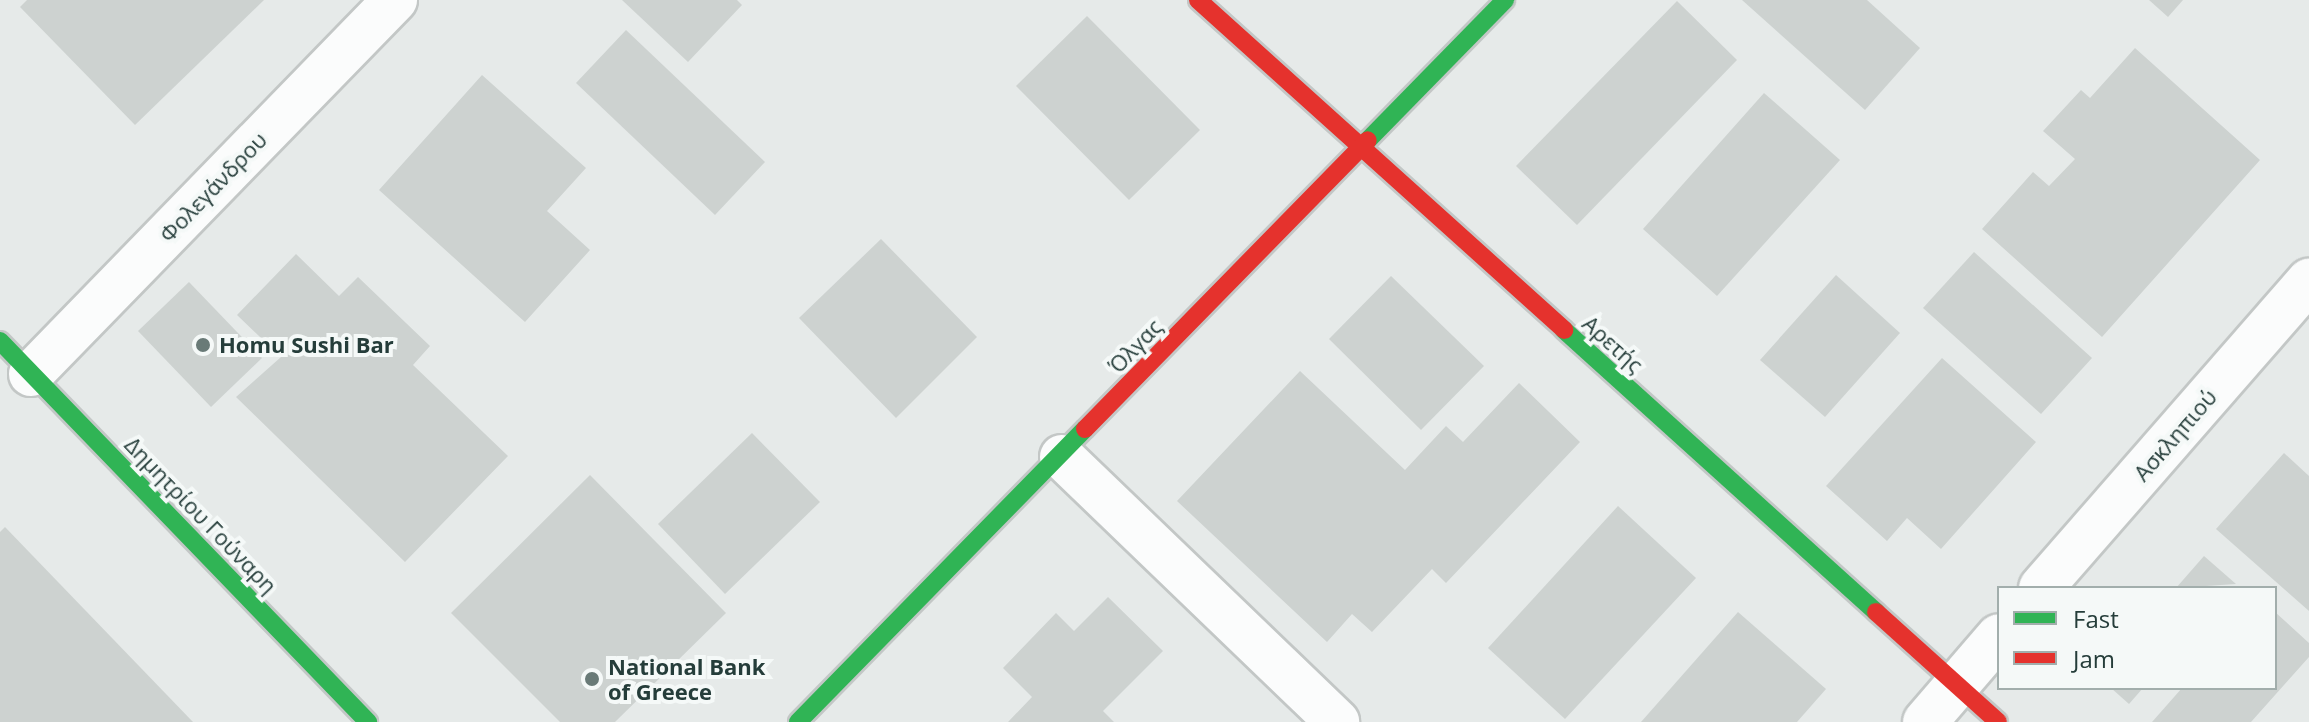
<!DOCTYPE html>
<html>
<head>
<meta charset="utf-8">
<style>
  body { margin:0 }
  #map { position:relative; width:2309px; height:722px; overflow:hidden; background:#e6eae9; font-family:"Open Sans",sans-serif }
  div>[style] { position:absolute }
  .building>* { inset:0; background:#cdd2d0 }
  .roads { filter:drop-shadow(2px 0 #c3c7c6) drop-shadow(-2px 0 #c3c7c6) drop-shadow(0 2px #c3c7c6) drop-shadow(0 -2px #c3c7c6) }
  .street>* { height:44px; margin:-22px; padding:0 22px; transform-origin:22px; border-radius:22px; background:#fbfcfc }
  .fast>* { height:18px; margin:-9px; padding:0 9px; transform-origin:9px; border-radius:9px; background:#30b455 }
  .jam>* { height:18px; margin:-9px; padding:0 9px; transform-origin:9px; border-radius:9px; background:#e5322d }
  .dots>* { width:22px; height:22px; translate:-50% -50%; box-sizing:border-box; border:4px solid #f5f9f8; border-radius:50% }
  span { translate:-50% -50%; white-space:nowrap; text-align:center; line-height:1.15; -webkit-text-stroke:8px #f5f9f8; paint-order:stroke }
  .street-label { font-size:22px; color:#253d3a }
  .poi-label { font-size:22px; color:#253d3a; font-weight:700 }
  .left { translate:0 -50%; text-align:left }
  .legend { position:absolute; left:1997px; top:586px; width:280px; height:104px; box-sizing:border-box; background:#f5f9f8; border:2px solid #a2aeac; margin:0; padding:10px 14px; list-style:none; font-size:24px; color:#253d3a }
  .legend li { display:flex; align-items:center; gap:16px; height:40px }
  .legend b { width:40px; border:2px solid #a2aeac }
</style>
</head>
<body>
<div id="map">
  <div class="building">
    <div style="clip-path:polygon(27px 0,264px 0,135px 125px,20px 7px)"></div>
    <div style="clip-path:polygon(622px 0,737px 0,742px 5px,688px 62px)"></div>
    <div style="clip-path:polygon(1742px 0,1867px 0,1920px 48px,1865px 110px)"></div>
    <div style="clip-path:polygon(2149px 0,2183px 0,2168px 17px)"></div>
    <div style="clip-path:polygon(1677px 1px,1737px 60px,1577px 225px,1516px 166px)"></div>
    <div style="clip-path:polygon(1087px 16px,1200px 130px,1129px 200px,1016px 86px)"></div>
    <div style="clip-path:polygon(626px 30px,765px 162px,715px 215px,576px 83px)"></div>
    <div style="clip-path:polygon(2135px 48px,2260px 160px,2102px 337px,1982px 229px,2033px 172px,2049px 186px,2075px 159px,2043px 131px,2081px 90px,2090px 98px)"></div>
    <div style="clip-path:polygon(482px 75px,586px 168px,547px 211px,590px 250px,525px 322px,379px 190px)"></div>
    <div style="clip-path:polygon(1764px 93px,1840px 160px,1717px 296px,1643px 229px)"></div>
    <div style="clip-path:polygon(881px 239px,977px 337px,896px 418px,799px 318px)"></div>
    <div style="clip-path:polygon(1974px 252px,2092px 358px,2041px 414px,1923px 308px)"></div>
    <div style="clip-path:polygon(296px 254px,339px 296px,358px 277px,430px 346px,413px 365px,508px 456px,405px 562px,236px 397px,281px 357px,237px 315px)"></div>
    <div style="clip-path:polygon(1836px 275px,1900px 333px,1825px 417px,1760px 360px)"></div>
    <div style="clip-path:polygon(1391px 276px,1484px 366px,1421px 430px,1329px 339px)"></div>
    <div style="clip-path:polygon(189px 282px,262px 358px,211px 407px,138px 331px)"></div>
    <div style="clip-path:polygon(1942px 358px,2036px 442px,1941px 549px,1907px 518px,1887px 541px,1826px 486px)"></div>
    <div style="clip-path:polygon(1300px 371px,1405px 470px,1446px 426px,1463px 442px,1519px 383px,1580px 442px,1446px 583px,1432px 569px,1372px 632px,1352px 614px,1327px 642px,1177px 501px)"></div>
    <div style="clip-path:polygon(752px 433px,820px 502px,725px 594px,658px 524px)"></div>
    <div style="clip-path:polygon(2284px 453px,2309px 476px,2309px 611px,2216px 529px)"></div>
    <div style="clip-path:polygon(590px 475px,726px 613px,615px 722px,560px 722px,451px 613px)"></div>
    <div style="clip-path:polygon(1618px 506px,1696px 578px,1565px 719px,1488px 648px)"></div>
    <div style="clip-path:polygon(5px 527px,193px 722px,0 722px,0 532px)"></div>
    <div style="clip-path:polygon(2204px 556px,2236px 584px,2176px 588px)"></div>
    <div style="clip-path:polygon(1108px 597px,1163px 651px,1103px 711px,1114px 722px,1008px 722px,1032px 697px,1003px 668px,1056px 613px,1074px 631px)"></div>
    <div style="clip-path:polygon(1738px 612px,1826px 689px,1797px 722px,1641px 722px)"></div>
    <div style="clip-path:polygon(2275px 612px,2309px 643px,2309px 657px,2251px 722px,2152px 722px,2182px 688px,2275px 688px)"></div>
    <div style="clip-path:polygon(2111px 688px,2143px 688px,2129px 704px)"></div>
  </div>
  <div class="roads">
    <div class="street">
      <div style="left:31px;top:374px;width:522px;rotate:-45.78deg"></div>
      <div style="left:1062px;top:457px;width:382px;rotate:43.9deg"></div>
      <div style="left:2041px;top:588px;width:408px;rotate:-48.9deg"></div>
      <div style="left:1925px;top:722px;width:113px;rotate:-49.3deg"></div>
    </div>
    <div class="fast">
      <div style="left:1368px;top:140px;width:196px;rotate:-45.6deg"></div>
      <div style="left:1564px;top:330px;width:421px;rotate:42.1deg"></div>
      <div style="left:0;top:341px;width:530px;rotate:45.99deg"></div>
      <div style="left:798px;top:722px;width:410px;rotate:-45.6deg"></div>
    </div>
    <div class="jam">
      <div style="left:1198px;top:0;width:493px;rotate:42deg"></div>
      <div style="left:1085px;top:429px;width:404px;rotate:-45.6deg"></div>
      <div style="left:1876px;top:612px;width:164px;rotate:42deg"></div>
    </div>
  </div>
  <div class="dots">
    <div style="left:203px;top:345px;background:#697a77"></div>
    <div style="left:592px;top:679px;background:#697a77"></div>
  </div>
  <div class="street-label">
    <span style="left:213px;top:187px;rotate:-46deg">Φολεγάνδρου</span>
    <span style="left:1613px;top:344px;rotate:42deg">Αρετής</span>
    <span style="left:1135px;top:346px;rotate:-46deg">Όλγας</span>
    <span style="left:2175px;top:435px;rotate:-49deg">Ασκληπιού</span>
    <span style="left:201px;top:515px;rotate:46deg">Δημητρίου Γούναρη</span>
  </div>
  <div class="poi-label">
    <span class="left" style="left:219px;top:345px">Homu Sushi Bar</span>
    <span class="left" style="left:608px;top:679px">National Bank<br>of Greece</span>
  </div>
  <ul class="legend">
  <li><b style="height:10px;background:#30b455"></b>Fast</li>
  <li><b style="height:10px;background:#e5322d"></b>Jam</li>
  </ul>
</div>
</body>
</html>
